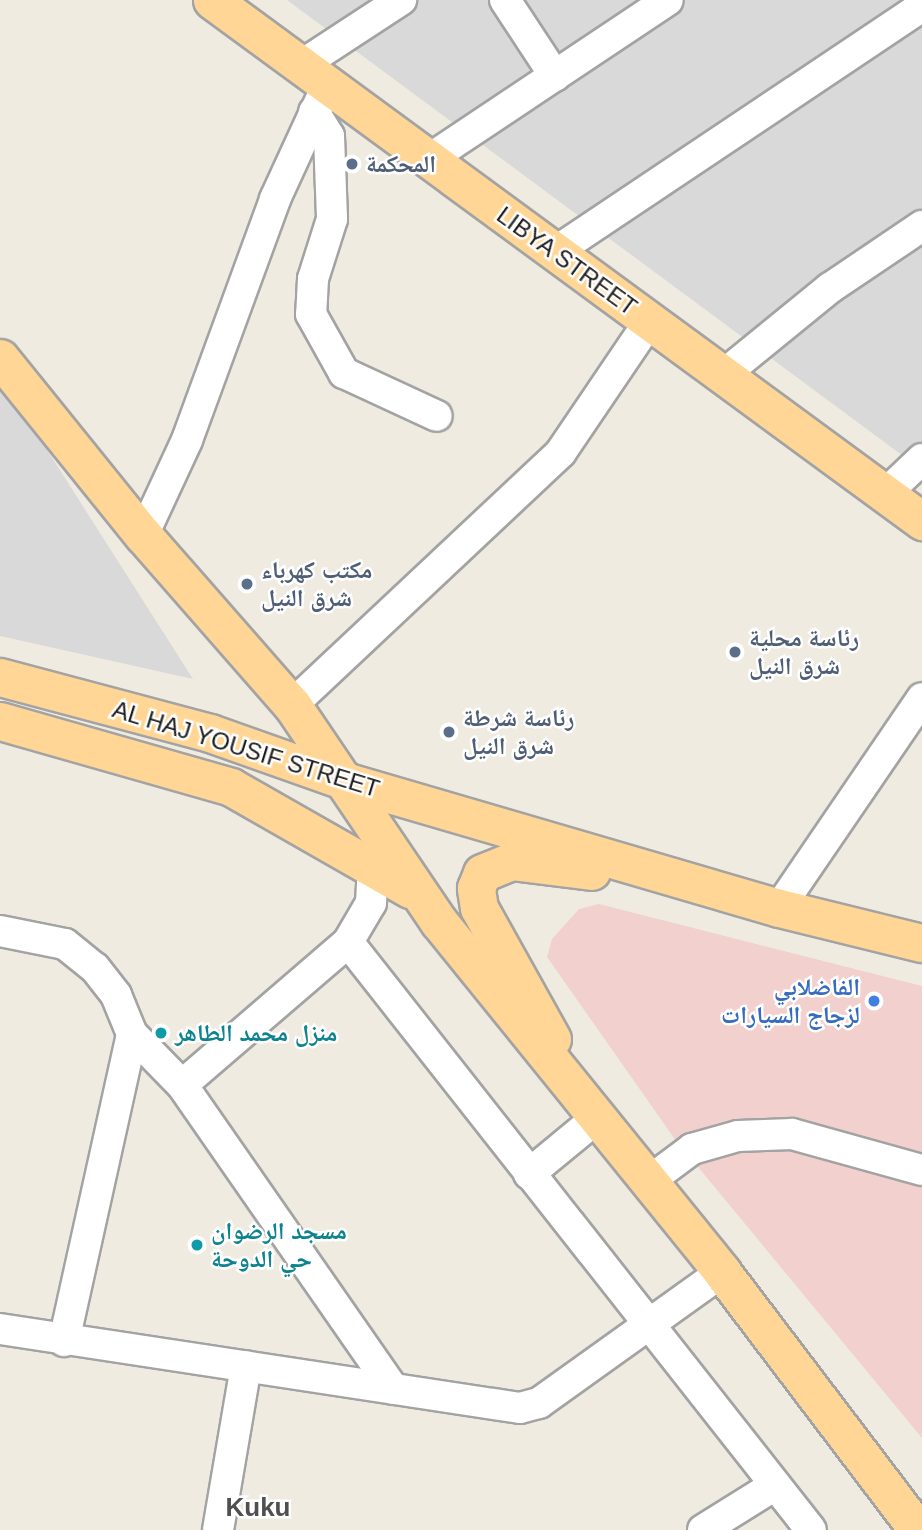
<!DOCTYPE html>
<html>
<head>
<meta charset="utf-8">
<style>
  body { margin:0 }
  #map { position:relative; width:922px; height:1530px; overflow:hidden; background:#efebe0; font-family:Helvetica,"Noto Naskh Arabic",sans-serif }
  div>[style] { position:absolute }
  .residential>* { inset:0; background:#dad9d9 }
  .commercial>* { inset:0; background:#f2d0cd }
  .roads { filter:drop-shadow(2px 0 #a3a3a3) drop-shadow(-2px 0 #a3a3a3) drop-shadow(0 2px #a3a3a3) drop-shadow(0 -2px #a3a3a3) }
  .minor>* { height:30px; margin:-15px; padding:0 15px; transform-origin:15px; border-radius:15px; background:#fff }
  .major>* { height:37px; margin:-18.5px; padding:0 18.5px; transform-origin:18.5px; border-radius:18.5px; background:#ffd695 }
  .dots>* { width:19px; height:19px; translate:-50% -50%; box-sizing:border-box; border:4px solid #fff; border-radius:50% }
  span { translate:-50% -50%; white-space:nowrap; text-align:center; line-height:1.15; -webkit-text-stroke:5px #fff; paint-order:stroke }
  .service-label { font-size:24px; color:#4e5e75; font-weight:700 }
  .left { translate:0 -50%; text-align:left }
  .street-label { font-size:24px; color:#1c1c1c }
  .shop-label { font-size:24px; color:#366cbe; font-weight:700 }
  .right { translate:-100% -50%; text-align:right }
  .culture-label { font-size:24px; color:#0d838f; font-weight:700 }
  .neighbourhood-label { font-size:26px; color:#4f4f4f; font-weight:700 }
</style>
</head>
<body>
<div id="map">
  <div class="residential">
    <div style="clip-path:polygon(287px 0,922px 0,922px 470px)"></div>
    <div style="clip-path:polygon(0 376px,193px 679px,0 636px)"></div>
  </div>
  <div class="commercial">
    <div style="clip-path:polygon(599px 904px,922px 986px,922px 1438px,674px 1138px,547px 957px,552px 939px,579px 909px)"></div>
  </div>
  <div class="roads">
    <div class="minor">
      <div style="left:505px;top:0;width:91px;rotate:56.7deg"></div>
      <div style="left:300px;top:66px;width:121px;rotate:-33.2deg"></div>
      <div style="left:314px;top:112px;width:28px;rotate:58deg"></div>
      <div style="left:329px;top:136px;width:83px;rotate:87.9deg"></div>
      <div style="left:332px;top:219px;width:63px;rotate:107.6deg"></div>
      <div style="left:313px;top:279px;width:35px;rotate:93deg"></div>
      <div style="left:311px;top:314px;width:68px;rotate:60.8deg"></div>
      <div style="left:344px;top:373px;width:102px;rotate:24.8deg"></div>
      <div style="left:428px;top:160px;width:288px;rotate:-33.7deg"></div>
      <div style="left:555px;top:252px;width:442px;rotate:-33.8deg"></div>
      <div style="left:722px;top:376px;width:139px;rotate:-39.2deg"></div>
      <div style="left:830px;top:288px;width:111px;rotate:-34deg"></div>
      <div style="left:885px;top:494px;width:51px;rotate:-43.4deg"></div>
      <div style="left:143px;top:535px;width:105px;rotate:-65.1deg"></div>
      <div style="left:187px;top:440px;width:257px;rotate:-69.9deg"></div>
      <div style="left:275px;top:199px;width:124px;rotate:-65.3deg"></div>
      <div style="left:292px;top:705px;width:369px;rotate:-43.2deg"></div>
      <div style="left:561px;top:452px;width:157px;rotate:-55.9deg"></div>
      <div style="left:779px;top:908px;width:254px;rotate:-55.7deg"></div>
      <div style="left:0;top:931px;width:66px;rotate:11.3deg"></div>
      <div style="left:65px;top:944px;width:38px;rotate:39deg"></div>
      <div style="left:95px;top:968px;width:34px;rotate:52deg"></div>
      <div style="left:116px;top:995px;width:42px;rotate:67.7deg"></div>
      <div style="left:132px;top:1034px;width:71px;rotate:45.6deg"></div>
      <div style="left:182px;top:1085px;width:370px;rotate:55.2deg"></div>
      <div style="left:348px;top:942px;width:748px;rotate:51.78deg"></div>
      <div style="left:182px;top:1085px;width:219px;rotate:-40.7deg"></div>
      <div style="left:348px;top:942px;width:45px;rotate:-59.5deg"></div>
      <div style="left:371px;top:903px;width:36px;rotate:-87deg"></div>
      <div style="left:529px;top:1174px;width:88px;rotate:-39.5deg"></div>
      <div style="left:649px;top:1181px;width:54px;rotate:-36.7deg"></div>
      <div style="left:692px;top:1149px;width:48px;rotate:-15.8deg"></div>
      <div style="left:738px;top:1136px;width:54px;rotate:-2.1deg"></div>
      <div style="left:792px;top:1134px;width:135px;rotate:15.5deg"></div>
      <div style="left:0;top:1329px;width:526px;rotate:8.64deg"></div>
      <div style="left:520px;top:1408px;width:20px;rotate:-15deg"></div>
      <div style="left:539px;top:1403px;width:225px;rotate:-35.6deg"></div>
      <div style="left:64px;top:1341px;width:314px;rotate:-77.5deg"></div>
      <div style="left:218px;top:1530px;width:166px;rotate:-80.3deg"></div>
      <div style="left:703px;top:1530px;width:85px;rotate:-32deg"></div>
    </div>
    <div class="major">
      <div style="left:212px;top:0;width:881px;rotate:36.27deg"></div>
      <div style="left:0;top:358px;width:228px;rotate:51.1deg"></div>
      <div style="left:143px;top:535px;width:226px;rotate:48.8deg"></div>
      <div style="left:292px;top:705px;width:262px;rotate:55.9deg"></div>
      <div style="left:439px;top:922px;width:450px;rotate:51deg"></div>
      <div style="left:722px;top:1272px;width:324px;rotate:52.8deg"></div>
      <div style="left:0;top:677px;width:217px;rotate:14.9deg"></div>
      <div style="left:210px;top:733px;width:146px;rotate:19.5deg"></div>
      <div style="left:348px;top:782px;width:449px;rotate:16.3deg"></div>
      <div style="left:779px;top:908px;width:147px;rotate:13.8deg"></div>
      <div style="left:0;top:721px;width:240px;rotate:15.9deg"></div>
      <div style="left:231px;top:787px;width:206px;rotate:29.7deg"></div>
      <div style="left:552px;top:1039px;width:150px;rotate:-119.1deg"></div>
      <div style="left:479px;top:908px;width:20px;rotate:-99deg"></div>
      <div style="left:476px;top:888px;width:16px;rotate:-68deg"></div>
      <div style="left:482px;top:873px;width:31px;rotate:-22deg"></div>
      <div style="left:511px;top:861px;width:81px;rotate:7.1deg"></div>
    </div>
  </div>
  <div class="dots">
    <div style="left:352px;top:164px;background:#5c6f8a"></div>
    <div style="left:247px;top:584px;background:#5c6f8a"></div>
    <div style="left:735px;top:652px;background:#5c6f8a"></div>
    <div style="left:449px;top:732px;background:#5c6f8a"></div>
    <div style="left:874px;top:1001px;background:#3f7fe0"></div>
    <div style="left:161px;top:1033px;background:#0f9aa8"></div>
    <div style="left:197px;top:1245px;background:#0f9aa8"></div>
  </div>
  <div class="service-label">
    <span class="left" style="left:366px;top:164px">المحكمة</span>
    <span class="left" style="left:261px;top:584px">مكتب كهرباء<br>شرق النيل</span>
    <span class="left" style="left:749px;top:652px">رئاسة محلية<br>شرق النيل</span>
    <span class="left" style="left:463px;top:732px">رئاسة شرطة<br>شرق النيل</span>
  </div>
  <div class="street-label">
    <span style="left:567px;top:261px;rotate:36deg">LIBYA STREET</span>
    <span style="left:246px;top:749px;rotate:17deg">AL HAJ YOUSIF STREET</span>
  </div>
  <div class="shop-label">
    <span class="right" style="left:860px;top:1001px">الفاضلابي<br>لزجاج السيارات</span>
  </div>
  <div class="culture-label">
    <span class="left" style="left:175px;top:1033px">منزل محمد الطاهر</span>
    <span class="left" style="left:211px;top:1245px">مسجد الرضوان<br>حي الدوحة</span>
  </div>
  <div class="neighbourhood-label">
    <span style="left:258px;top:1508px">Kuku</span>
  </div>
</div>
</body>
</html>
